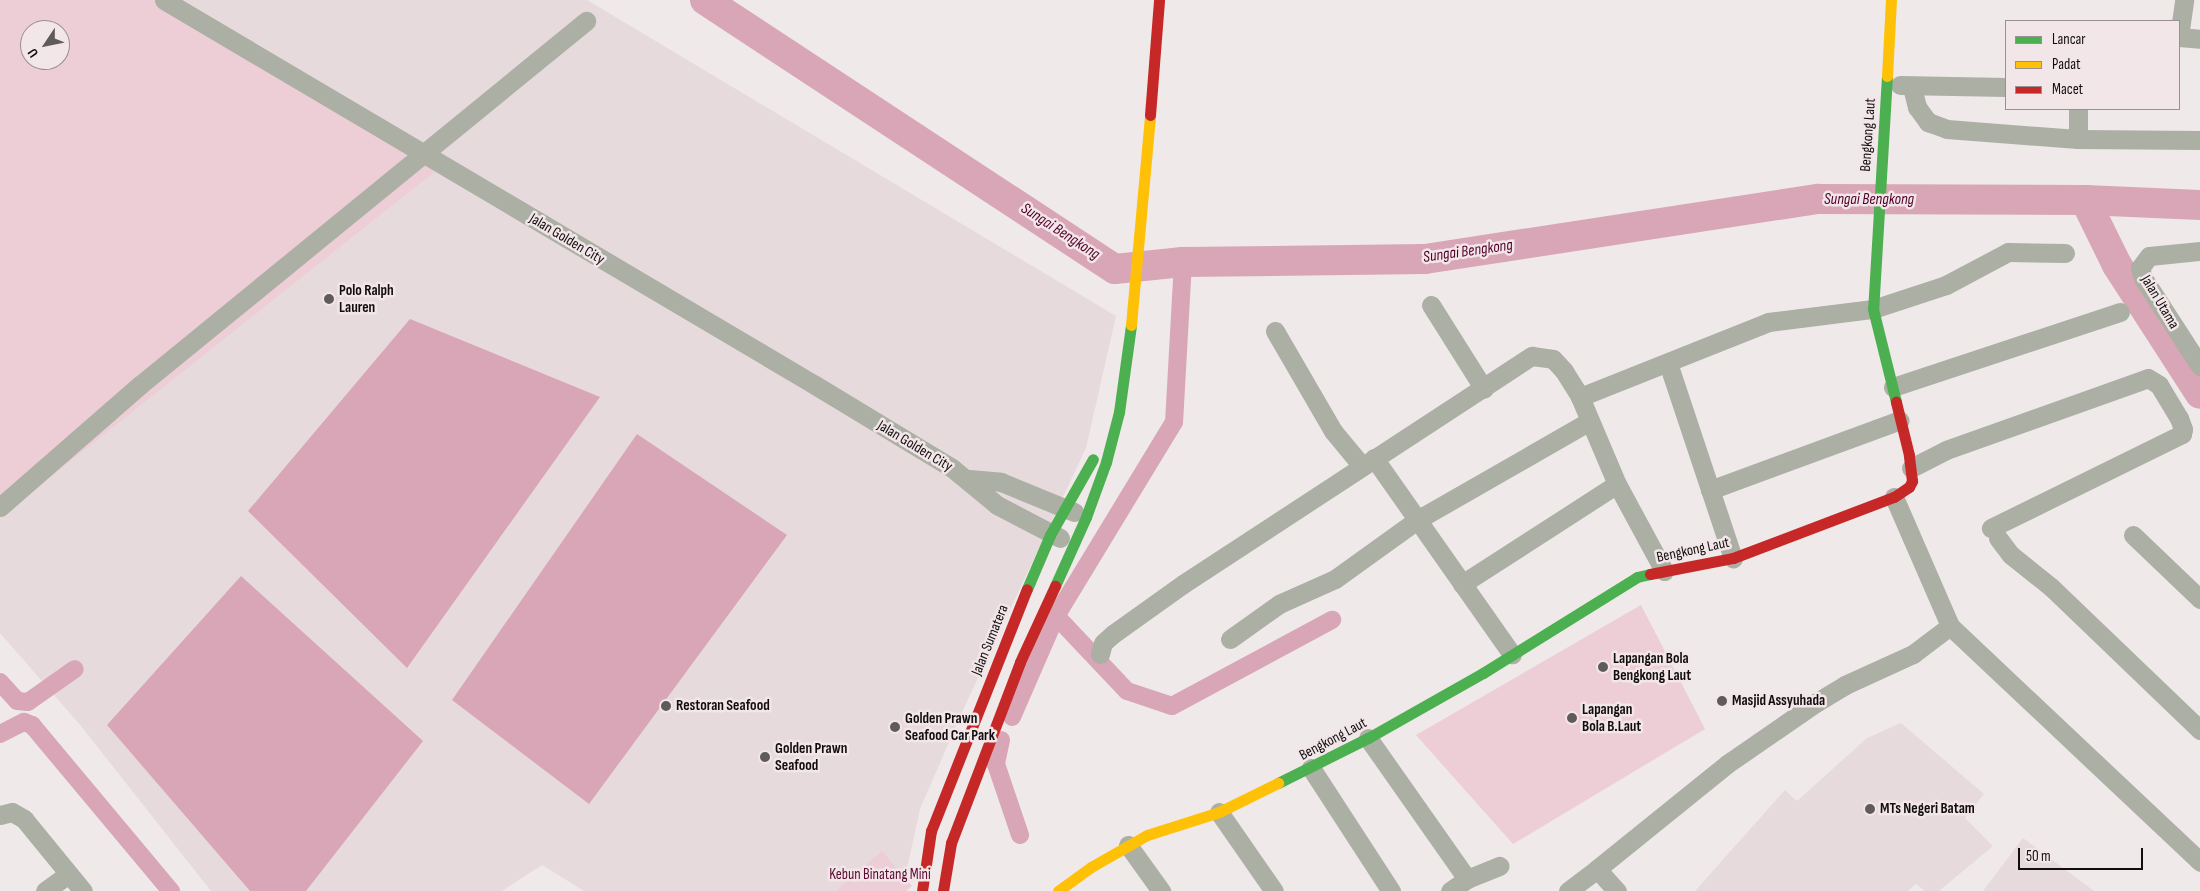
<!DOCTYPE html>
<html>
<head>
<meta charset="utf-8">
<style>
  body { margin:0 }
  #map { position:relative; width:2200px; height:891px; overflow:hidden; background:#efe9ea; font-family:"Sofia Sans Condensed",sans-serif }
  div>[style] { position:absolute }
  .built>* { inset:0; background:#e7dadd }
  .green>* { inset:0; background:#edcdd6 }
  .water>* { inset:0; background:#d8a6b6 }
  .canal>* { height:18px; margin:-9px; padding:0 9px; transform-origin:9px; border-radius:9px; background:#d8a6b6 }
  .river>* { height:30px; margin:-15px; padding:0 15px; transform-origin:15px; border-radius:15px; background:#d8a6b6 }
  .street>* { height:19px; margin:-9.5px; padding:0 9.5px; transform-origin:9.5px; border-radius:9.5px; background:#abafa4 }
  .fast>* { height:11px; margin:-5.5px; padding:0 5.5px; transform-origin:5.5px; border-radius:5.5px; background:#4caf50 }
  .slow>* { height:11px; margin:-5.5px; padding:0 5.5px; transform-origin:5.5px; border-radius:5.5px; background:#ffc107 }
  .jam>* { height:11px; margin:-5.5px; padding:0 5.5px; transform-origin:5.5px; border-radius:5.5px; background:#c62828 }
  .dots>* { width:14px; height:14px; translate:-50% -50%; box-sizing:border-box; border:2px solid #f2e6e9; border-radius:50% }
  span { translate:-50% -50%; white-space:nowrap; text-align:center; line-height:1.15; -webkit-text-stroke:5px #f2e6e9; paint-order:stroke }
  .street-label { font-size:15px; color:#120e0f }
  .poi-label { font-size:15px; color:#120e0f; font-weight:700 }
  .left { translate:0 -50%; text-align:left }
  .park-label { font-size:15px; color:#5c0b31 }
  .water-label { font-size:16px; color:#520029; font-style:italic }
  .legend { position:absolute; left:2005px; top:20px; width:175px; height:90px; box-sizing:border-box; background:#f2e6e9; border:1px solid #989092; margin:0; padding:6px 9px; list-style:none; font-size:15px; color:#120e0f }
  .legend li { display:flex; align-items:center; gap:10px; height:25px }
  .legend b { width:25px; border:1px solid #989092 }
  .north { position:absolute; left:20px; top:20px; width:50px; height:50px; box-sizing:border-box; background:#f2e6e9; border:1px solid #989092; border-radius:50%; rotate:236deg; font-size:14px; font-weight:700; line-height:20px; text-align:center; color:#120e0f }
  .north::after { content:''; display:block; margin:auto; width:18px; height:22px; background:#5f5b5c; clip-path:polygon(50% 0,100% 100%,50% 72%,0 100%) }
  .scale { position:absolute; left:2018px; top:848px; width:125px; height:22px; box-sizing:border-box; border:2px solid #120e0f; border-top:0; padding-left:6px; font-size:15px; line-height:18px; white-space:nowrap; color:#120e0f; -webkit-text-stroke:4px #f2e6e9; paint-order:stroke }
</style>
</head>
<body>
<div id="map">
  <div class="built">
    <div style="clip-path:polygon(evenodd,0 0,587px 0,1116px 316px,1086px 448px,963px 710px,920px 809px,902px 891px,584px 891px,542px 865px,502px 891px,211px 891px,81px 726px,0 633px,0 0,30px 30px,60px 30px,60px 60px,30px 60px,30px 30px)"></div>
    <div style="clip-path:polygon(1901px 723px,1984px 794px,1965px 818px,1993px 846px,1939px 891px,1925px 891px,1916px 884px,1908px 891px,1695px 891px,1785px 790px,1797px 801px,1867px 738px)"></div>
    <div style="clip-path:polygon(2023px 838px,2094px 891px,1983px 891px)"></div>
  </div>
  <div class="green">
    <div style="clip-path:polygon(evenodd,0 0,155px 0,438px 169px,0 517px,0 0,30px 30px,60px 30px,60px 60px,30px 60px,30px 30px)"></div>
    <div style="clip-path:polygon(1641px 605px,1705px 729px,1513px 844px,1416px 735px)"></div>
    <div style="clip-path:polygon(882px 851px,912px 886px,906px 891px,836px 891px)"></div>
  </div>
  <div class="water">
    <div style="clip-path:polygon(410px 319px,600px 397px,407px 668px,248px 511px)"></div>
    <div style="clip-path:polygon(637px 434px,787px 535px,589px 804px,452px 700px)"></div>
    <div style="clip-path:polygon(241px 576px,423px 741px,306px 891px,250px 891px,107px 725px)"></div>
  </div>
  <div class="canal">
    <div style="left:1183px;top:262px;width:160px;rotate:93.2deg"></div>
    <div style="left:1174px;top:422px;width:227px;rotate:121.3deg"></div>
    <div style="left:1056px;top:616px;width:103px;rotate:46.6deg"></div>
    <div style="left:1127px;top:691px;width:47px;rotate:18.4deg"></div>
    <div style="left:1172px;top:706px;width:182px;rotate:-28.3deg"></div>
    <div style="left:0;top:682px;width:25px;rotate:48deg"></div>
    <div style="left:17px;top:701px;width:11px;rotate:5deg"></div>
    <div style="left:28px;top:702px;width:57px;rotate:-35.1deg"></div>
    <div style="left:1012px;top:717px;width:110px;rotate:-66.5deg"></div>
    <div style="left:0;top:734px;width:27px;rotate:-27deg"></div>
    <div style="left:24px;top:722px;width:9px;rotate:21deg"></div>
    <div style="left:32px;top:725px;width:217px;rotate:50.1deg"></div>
    <div style="left:1001px;top:740px;width:25px;rotate:102deg"></div>
    <div style="left:996px;top:764px;width:75px;rotate:71.3deg"></div>
  </div>
  <div class="river">
    <div style="left:705px;top:0;width:490px;rotate:33.3deg"></div>
    <div style="left:1115px;top:269px;width:68px;rotate:-5.9deg"></div>
    <div style="left:1183px;top:262px;width:242px;rotate:-0.7deg"></div>
    <div style="left:1425px;top:259px;width:399px;rotate:-8.7deg"></div>
    <div style="left:1819px;top:199px;width:266px;rotate:0.2deg"></div>
    <div style="left:2085px;top:200px;width:115px;rotate:2.5deg"></div>
    <div style="left:2085px;top:200px;width:72px;rotate:63.8deg"></div>
    <div style="left:2117px;top:265px;width:153px;rotate:57.2deg"></div>
  </div>
  <div class="street">
    <div style="left:164px;top:0;width:756px;rotate:30.6deg"></div>
    <div style="left:815px;top:385px;width:160px;rotate:31.2deg"></div>
    <div style="left:952px;top:468px;width:58px;rotate:39.4deg"></div>
    <div style="left:997px;top:505px;width:71px;rotate:27.6deg"></div>
    <div style="left:2179px;top:37px;width:37px;rotate:-82deg"></div>
    <div style="left:2179px;top:37px;width:21px;rotate:5deg"></div>
    <div style="left:1900px;top:85px;width:106px;rotate:1.1deg"></div>
    <div style="left:1912px;top:87px;width:21px;rotate:76deg"></div>
    <div style="left:1917px;top:107px;width:19px;rotate:54deg"></div>
    <div style="left:1928px;top:122px;width:20px;rotate:20deg"></div>
    <div style="left:1947px;top:129px;width:131px;rotate:4.4deg"></div>
    <div style="left:2078px;top:139px;width:122px;rotate:0.5deg"></div>
    <div style="left:2078px;top:109px;width:30px;rotate:90deg"></div>
    <div style="left:2200px;top:251px;width:51px;rotate:174.4deg"></div>
    <div style="left:2149px;top:256px;width:15px;rotate:127deg"></div>
    <div style="left:2140px;top:268px;width:10px;rotate:73deg"></div>
    <div style="left:2143px;top:278px;width:105px;rotate:57.1deg"></div>
    <div style="left:1431px;top:305px;width:99px;rotate:57.8deg"></div>
    <div style="left:1275px;top:331px;width:116px;rotate:59.9deg"></div>
    <div style="left:1333px;top:431px;width:45px;rotate:50.4deg"></div>
    <div style="left:1668px;top:363px;width:206px;rotate:71.6deg"></div>
    <div style="left:1893px;top:387px;width:239px;rotate:-18.3deg"></div>
    <div style="left:1580px;top:397px;width:202px;rotate:-21.7deg"></div>
    <div style="left:1768px;top:322px;width:106px;rotate:-7.1deg"></div>
    <div style="left:1873px;top:309px;width:77px;rotate:-18.2deg"></div>
    <div style="left:1946px;top:285px;width:70px;rotate:-28deg"></div>
    <div style="left:2008px;top:252px;width:57px;rotate:1deg"></div>
    <div style="left:1374px;top:458px;width:240px;rotate:54.9deg"></div>
    <div style="left:1911px;top:468px;width:39px;rotate:-27deg"></div>
    <div style="left:1946px;top:450px;width:214px;rotate:-19.6deg"></div>
    <div style="left:2148px;top:378px;width:13px;rotate:32deg"></div>
    <div style="left:2159px;top:385px;width:39px;rotate:59deg"></div>
    <div style="left:2179px;top:418px;width:12px;rotate:70deg"></div>
    <div style="left:2183px;top:429px;width:5px;rotate:101deg"></div>
    <div style="left:2182px;top:434px;width:213px;rotate:153.8deg"></div>
    <div style="left:969px;top:479px;width:32px;rotate:5deg"></div>
    <div style="left:1001px;top:482px;width:79px;rotate:22.3deg"></div>
    <div style="left:1710px;top:490px;width:202px;rotate:-20.2deg"></div>
    <div style="left:1894px;top:497px;width:141px;rotate:66.5deg"></div>
    <div style="left:1950px;top:626px;width:344px;rotate:43.3deg"></div>
    <div style="left:0;top:507px;width:186px;rotate:-41.1deg"></div>
    <div style="left:140px;top:385px;width:576px;rotate:-39.22deg"></div>
    <div style="left:2133px;top:535px;width:93px;rotate:43.7deg"></div>
    <div style="left:1998px;top:538px;width:21px;rotate:53deg"></div>
    <div style="left:2011px;top:555px;width:51px;rotate:38.7deg"></div>
    <div style="left:2051px;top:587px;width:207px;rotate:43.8deg"></div>
    <div style="left:1462px;top:584px;width:184px;rotate:-32.8deg"></div>
    <div style="left:1230px;top:639px;width:60px;rotate:-35.5deg"></div>
    <div style="left:1279px;top:604px;width:61px;rotate:-24.1deg"></div>
    <div style="left:1335px;top:579px;width:101px;rotate:-35.7deg"></div>
    <div style="left:1417px;top:520px;width:199px;rotate:-29.8deg"></div>
    <div style="left:1100px;top:654px;width:11px;rotate:-75deg"></div>
    <div style="left:1103px;top:643px;width:13px;rotate:-42deg"></div>
    <div style="left:1113px;top:634px;width:86px;rotate:-35.5deg"></div>
    <div style="left:1183px;top:584px;width:417px;rotate:-33.2deg"></div>
    <div style="left:1532px;top:356px;width:21px;rotate:8deg"></div>
    <div style="left:1553px;top:359px;width:16px;rotate:47deg"></div>
    <div style="left:1564px;top:371px;width:31px;rotate:58deg"></div>
    <div style="left:1580px;top:397px;width:95px;rotate:67deg"></div>
    <div style="left:1617px;top:484px;width:99px;rotate:61.6deg"></div>
    <div style="left:1368px;top:738px;width:172px;rotate:54.9deg"></div>
    <div style="left:1311px;top:768px;width:147px;rotate:57deg"></div>
    <div style="left:1219px;top:812px;width:96px;rotate:55.2deg"></div>
    <div style="left:0;top:815px;width:12px;rotate:-14deg"></div>
    <div style="left:12px;top:812px;width:14px;rotate:30deg"></div>
    <div style="left:24px;top:819px;width:93px;rotate:50.7deg"></div>
    <div style="left:1128px;top:845px;width:57px;rotate:54.3deg"></div>
    <div style="left:1597px;top:869px;width:167px;rotate:-38.9deg"></div>
    <div style="left:1727px;top:764px;width:109px;rotate:-34.6deg"></div>
    <div style="left:1817px;top:702px;width:33px;rotate:-31deg"></div>
    <div style="left:1845px;top:685px;width:75px;rotate:-24.5deg"></div>
    <div style="left:1913px;top:654px;width:46px;rotate:-37.1deg"></div>
    <div style="left:45px;top:891px;width:29px;rotate:-36deg"></div>
    <div style="left:1450px;top:891px;width:21px;rotate:-35deg"></div>
    <div style="left:1467px;top:879px;width:35px;rotate:-22deg"></div>
    <div style="left:1568px;top:891px;width:36px;rotate:-37deg"></div>
    <div style="left:1597px;top:869px;width:30px;rotate:48deg"></div>
  </div>
  <div class="fast">
    <div style="left:1887px;top:76px;width:233px;rotate:93.4deg"></div>
    <div style="left:1873px;top:309px;width:96px;rotate:76.1deg"></div>
    <div style="left:1055px;top:586px;width:76px;rotate:-65.8deg"></div>
    <div style="left:1086px;top:517px;width:59px;rotate:-70deg"></div>
    <div style="left:1106px;top:462px;width:52px;rotate:-75.4deg"></div>
    <div style="left:1119px;top:412px;width:88px;rotate:-82.1deg"></div>
    <div style="left:1027px;top:589px;width:59px;rotate:-66.9deg"></div>
    <div style="left:1050px;top:535px;width:87px;rotate:-60.5deg"></div>
    <div style="left:1278px;top:783px;width:101px;rotate:-26.6deg"></div>
    <div style="left:1368px;top:738px;width:132px;rotate:-29.5deg"></div>
    <div style="left:1483px;top:673px;width:181px;rotate:-31.9deg"></div>
    <div style="left:1637px;top:577px;width:13px;rotate:-13deg"></div>
  </div>
  <div class="slow">
    <div style="left:1887px;top:76px;width:76px;rotate:-87deg"></div>
    <div style="left:1131px;top:325px;width:211px;rotate:-84.8deg"></div>
    <div style="left:1058px;top:891px;width:41px;rotate:-36deg"></div>
    <div style="left:1091px;top:867px;width:64px;rotate:-29.7deg"></div>
    <div style="left:1147px;top:835px;width:76px;rotate:-17.7deg"></div>
    <div style="left:1219px;top:812px;width:66px;rotate:-26.2deg"></div>
  </div>
  <div class="jam">
    <div style="left:1150px;top:115px;width:115px;rotate:-85.5deg"></div>
    <div style="left:1650px;top:574px;width:85px;rotate:-10.9deg"></div>
    <div style="left:1733px;top:558px;width:172px;rotate:-20.8deg"></div>
    <div style="left:1894px;top:497px;width:18px;rotate:-34deg"></div>
    <div style="left:1909px;top:487px;width:7px;rotate:-63deg"></div>
    <div style="left:1912px;top:481px;width:26px;rotate:-97deg"></div>
    <div style="left:1909px;top:455px;width:55px;rotate:-103.8deg"></div>
    <div style="left:922px;top:891px;width:61px;rotate:-81.5deg"></div>
    <div style="left:931px;top:831px;width:260px;rotate:-68.4deg"></div>
    <div style="left:943px;top:891px;width:49px;rotate:-80.5deg"></div>
    <div style="left:951px;top:843px;width:194px;rotate:-69.1deg"></div>
    <div style="left:1020px;top:662px;width:84px;rotate:-65.3deg"></div>
  </div>
  <div class="dots">
    <div style="left:329px;top:299px;background:#5f5b5c"></div>
    <div style="left:1603px;top:667px;background:#5f5b5c"></div>
    <div style="left:1722px;top:701px;background:#5f5b5c"></div>
    <div style="left:666px;top:706px;background:#5f5b5c"></div>
    <div style="left:1572px;top:718px;background:#5f5b5c"></div>
    <div style="left:895px;top:727px;background:#5f5b5c"></div>
    <div style="left:765px;top:757px;background:#5f5b5c"></div>
    <div style="left:1870px;top:809px;background:#5f5b5c"></div>
  </div>
  <div class="street-label">
    <span style="left:1868px;top:135px;rotate:-86deg">Bengkong Laut</span>
    <span style="left:567px;top:239px;rotate:31deg">Jalan Golden City</span>
    <span style="left:2160px;top:302px;rotate:59deg">Jalan Utama</span>
    <span style="left:915px;top:446px;rotate:31deg">Jalan Golden City</span>
    <span style="left:1693px;top:550px;rotate:-12deg">Bengkong Laut</span>
    <span style="left:990px;top:640px;rotate:-68deg">Jalan Sumatera</span>
    <span style="left:1333px;top:739px;rotate:-28deg">Bengkong Laut</span>
  </div>
  <div class="poi-label">
    <span class="left" style="left:339px;top:299px">Polo Ralph<br>Lauren</span>
    <span class="left" style="left:1613px;top:667px">Lapangan Bola<br>Bengkong Laut</span>
    <span class="left" style="left:1732px;top:701px">Masjid Assyuhada</span>
    <span class="left" style="left:676px;top:706px">Restoran Seafood</span>
    <span class="left" style="left:1582px;top:718px">Lapangan<br>Bola B.Laut</span>
    <span class="left" style="left:905px;top:727px">Golden Prawn<br>Seafood Car Park</span>
    <span class="left" style="left:775px;top:757px">Golden Prawn<br>Seafood</span>
    <span class="left" style="left:1880px;top:809px">MTs Negeri Batam</span>
  </div>
  <div class="park-label">
    <span style="left:880px;top:875px">Kebun Binatang Mini</span>
  </div>
  <div class="water-label">
    <span style="left:1869px;top:200px">Sungai Bengkong</span>
    <span style="left:1060px;top:232px;rotate:33deg">Sungai Bengkong</span>
    <span style="left:1468px;top:252px;rotate:-8deg">Sungai Bengkong</span>
  </div>
  <ul class="legend">
  <li><b style="height:6px;background:#4caf50"></b>Lancar</li>
  <li><b style="height:6px;background:#ffc107"></b>Padat</li>
  <li><b style="height:6px;background:#c62828"></b>Macet</li>
  </ul>
  <div class="north">U</div>
  <div class="scale">50 m</div>
</div>
</body>
</html>
